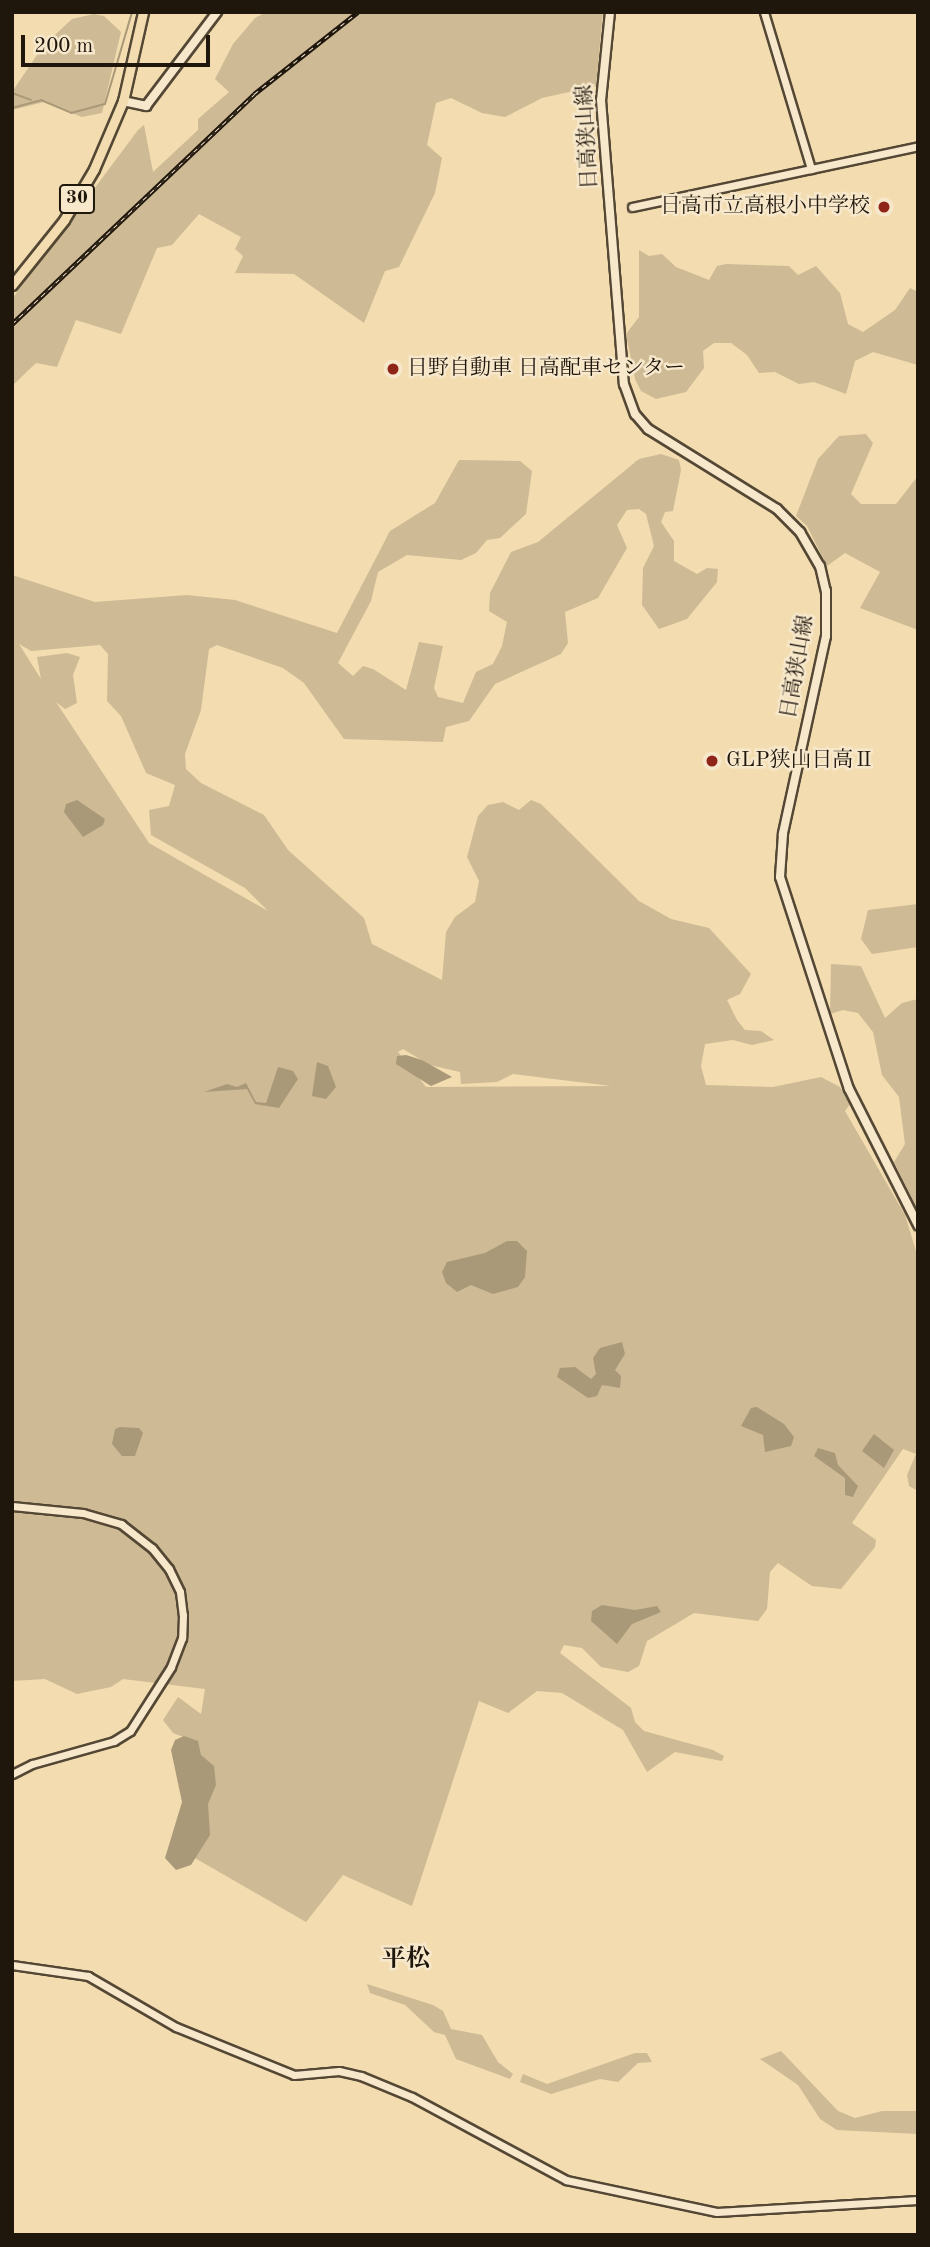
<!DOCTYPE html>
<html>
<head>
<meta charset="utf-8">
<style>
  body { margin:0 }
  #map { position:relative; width:930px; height:2247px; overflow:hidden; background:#f2dcb0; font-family:"Old Standard TT","Noto Serif JP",serif }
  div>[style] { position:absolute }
  .green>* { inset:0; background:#ceba94 }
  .water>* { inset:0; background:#aa9978 }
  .stream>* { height:2px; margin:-1px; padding:0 1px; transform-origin:1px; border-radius:1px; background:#aa9978 }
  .roads { filter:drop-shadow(2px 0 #544835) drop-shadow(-2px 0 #544835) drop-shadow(0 2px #544835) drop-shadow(0 -2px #544835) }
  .tertiary>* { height:7px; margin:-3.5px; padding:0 3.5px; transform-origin:3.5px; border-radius:3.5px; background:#f7e8cc }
  .secondary>* { height:8px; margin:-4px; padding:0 4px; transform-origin:4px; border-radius:4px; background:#f7e8cc }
  .primary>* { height:9px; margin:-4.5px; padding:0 4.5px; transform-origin:4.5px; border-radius:4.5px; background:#f2dcb0 }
  .rail>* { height:4.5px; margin-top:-2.25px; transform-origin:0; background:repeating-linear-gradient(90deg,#f7e8cc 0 5px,#1f160c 0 10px); box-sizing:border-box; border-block:2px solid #1f160c }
  .dots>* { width:19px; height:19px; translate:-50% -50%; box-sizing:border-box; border:4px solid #f7e8cc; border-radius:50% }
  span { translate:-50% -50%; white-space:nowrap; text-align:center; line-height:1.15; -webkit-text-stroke:5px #f7e8cc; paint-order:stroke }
  .shield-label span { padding:2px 5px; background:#f7e8cc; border:2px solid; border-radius:5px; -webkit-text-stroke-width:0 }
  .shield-label { font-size:19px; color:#1f160c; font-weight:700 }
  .street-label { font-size:21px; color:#1f160c }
  .poi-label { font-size:21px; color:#1f160c }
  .right { translate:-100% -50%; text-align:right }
  .left { translate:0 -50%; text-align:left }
  .quarter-label { font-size:24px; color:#1f160c; font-weight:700 }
  .frame { position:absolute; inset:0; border:14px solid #1f160c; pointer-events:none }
  .scale { position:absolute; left:21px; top:35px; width:189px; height:32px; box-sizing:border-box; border:4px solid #1f160c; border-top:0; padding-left:9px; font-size:21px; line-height:24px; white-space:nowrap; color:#1f160c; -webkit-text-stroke:5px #f7e8cc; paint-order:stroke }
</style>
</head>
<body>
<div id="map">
  <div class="green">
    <div style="clip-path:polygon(266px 12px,603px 12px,596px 86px,542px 98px,505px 117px,482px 113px,451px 98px,436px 103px,427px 145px,442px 158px,435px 193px,399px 267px,385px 271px,364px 323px,294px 274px,235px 273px,243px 256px,235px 249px,241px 237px,199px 214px,172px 245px,157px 248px,121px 334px,76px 320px,57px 367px,36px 363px,12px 386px,12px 299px,138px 130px,144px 125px,153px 172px,198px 130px,198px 119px,229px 92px,215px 79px,233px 44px,255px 18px)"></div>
    <div style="clip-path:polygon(94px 14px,104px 16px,121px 32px,102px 113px,82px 117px,44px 102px,12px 110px,12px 92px,43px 46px,72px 19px)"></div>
    <div style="clip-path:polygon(639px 250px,649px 256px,662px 254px,676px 267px,709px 280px,717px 266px,726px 264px,789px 266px,798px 275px,816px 266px,840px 293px,848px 324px,863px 332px,895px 310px,910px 288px,918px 292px,918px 365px,873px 352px,855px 361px,846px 394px,814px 382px,799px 384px,775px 372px,759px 373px,747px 355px,731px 343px,714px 343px,703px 351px,704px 368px,686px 392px,656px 399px,641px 391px,635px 379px,626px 334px,639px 317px)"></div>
    <div style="clip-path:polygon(866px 434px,873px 443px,851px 494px,861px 504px,896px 504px,918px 476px,918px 630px,860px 608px,880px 572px,845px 553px,827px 566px,807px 526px,796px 516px,818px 459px,839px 436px)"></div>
    <div style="clip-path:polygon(evenodd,661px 454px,679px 460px,681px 470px,673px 511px,665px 512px,661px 522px,674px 541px,674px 561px,697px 574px,707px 568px,718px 569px,717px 582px,687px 619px,659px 629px,642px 605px,643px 568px,654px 546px,646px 514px,639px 509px,627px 510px,617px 525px,627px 548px,598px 598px,565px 612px,568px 643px,561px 654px,495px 684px,469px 721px,446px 727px,443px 742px,344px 739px,304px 683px,283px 668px,217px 645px,209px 649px,201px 710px,185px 754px,186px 769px,201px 783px,264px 815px,288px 850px,364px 918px,372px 944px,442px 980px,446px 932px,455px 917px,475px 902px,479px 881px,467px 857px,478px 816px,488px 805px,503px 802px,519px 810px,531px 800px,541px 804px,639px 901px,671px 919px,709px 928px,751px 974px,740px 994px,727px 1000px,737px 1020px,745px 1030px,761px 1031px,774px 1040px,752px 1045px,733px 1040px,705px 1044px,701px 1066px,706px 1085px,773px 1087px,821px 1077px,840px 1087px,850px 1104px,845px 1111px,905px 1215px,918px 1258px,918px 1491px,909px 1486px,907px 1475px,916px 1454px,903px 1449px,852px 1523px,876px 1540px,875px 1547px,841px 1589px,812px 1586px,778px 1563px,770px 1572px,767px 1609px,758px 1621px,694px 1613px,647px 1641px,639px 1666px,628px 1672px,601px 1667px,582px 1648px,564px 1645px,560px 1653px,631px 1708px,635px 1722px,644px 1731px,713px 1750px,724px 1756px,722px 1761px,675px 1752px,647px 1772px,623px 1730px,562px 1693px,537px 1691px,508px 1713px,479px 1701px,412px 1906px,343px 1875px,306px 1922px,188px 1854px,197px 1742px,173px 1733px,163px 1720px,178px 1697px,201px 1714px,205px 1689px,123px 1679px,111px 1687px,77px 1694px,45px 1679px,12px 1681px,12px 575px,95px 602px,187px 595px,235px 600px,337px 633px,390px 531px,435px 503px,459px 460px,520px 461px,532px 471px,526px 514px,500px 538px,487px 540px,476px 553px,461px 560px,407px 555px,378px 572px,371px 601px,338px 663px,353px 676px,363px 666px,373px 669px,406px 690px,419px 642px,443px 646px,434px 688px,438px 697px,463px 703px,476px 672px,493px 664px,502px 646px,507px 622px,489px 611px,490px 593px,511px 552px,538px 542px,639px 459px,661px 454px,19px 644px,31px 651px,100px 645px,108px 654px,107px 701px,121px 716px,146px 773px,175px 785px,169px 806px,149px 810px,151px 835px,245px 888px,268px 911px,149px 843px,56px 702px,65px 709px,77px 703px,73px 675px,80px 657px,67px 653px,37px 657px,41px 679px,19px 644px,661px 454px,403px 1049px,430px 1065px,460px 1072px,461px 1084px,497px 1082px,513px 1074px,611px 1086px,426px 1087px,398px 1052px,403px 1049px)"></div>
    <div style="clip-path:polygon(918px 904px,918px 947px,872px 954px,861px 939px,868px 910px)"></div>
    <div style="clip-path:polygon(831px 964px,861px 966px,885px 1018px,902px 1003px,918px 999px,918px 1210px,894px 1162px,905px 1144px,899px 1097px,882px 1075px,873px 1032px,858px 1013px,843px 1010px,830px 1014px)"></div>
    <div style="clip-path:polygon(367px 1984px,433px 2005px,443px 2011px,451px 2029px,482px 2035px,498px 2062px,513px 2074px,510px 2079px,456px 2059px,445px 2035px,434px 2032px,405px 2005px,370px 1993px)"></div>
    <div style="clip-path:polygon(781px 2051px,838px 2111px,855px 2118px,882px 2111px,918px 2111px,918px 2134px,837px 2130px,820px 2119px,798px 2085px,760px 2059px)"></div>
    <div style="clip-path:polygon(635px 2053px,647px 2053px,652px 2062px,638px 2063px,618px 2082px,600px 2079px,551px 2094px,520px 2082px,523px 2074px,547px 2084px)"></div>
  </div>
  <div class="water">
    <div style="clip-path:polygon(77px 800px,105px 819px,103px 825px,83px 837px,64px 812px,66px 804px)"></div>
    <div style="clip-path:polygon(406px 1055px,422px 1060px,452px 1077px,431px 1086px,396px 1064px,397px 1056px)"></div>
    <div style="clip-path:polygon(317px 1062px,328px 1066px,336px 1087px,326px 1099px,312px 1096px)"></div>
    <div style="clip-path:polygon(278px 1067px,293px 1071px,298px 1079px,279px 1108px,255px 1104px,247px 1089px,204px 1092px,227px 1084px,237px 1087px,246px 1083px,256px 1102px,266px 1103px)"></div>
    <div style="clip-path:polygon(507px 1241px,517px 1241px,527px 1251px,525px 1277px,518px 1287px,493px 1294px,471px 1285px,457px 1292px,446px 1283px,442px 1272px,447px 1262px,485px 1253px)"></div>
    <div style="clip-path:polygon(622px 1342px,625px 1354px,615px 1370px,621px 1376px,620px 1388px,602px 1385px,597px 1396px,588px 1398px,557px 1377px,560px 1368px,575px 1367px,591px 1379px,596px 1374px,593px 1358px,600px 1348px)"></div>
    <div style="clip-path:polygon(757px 1407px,784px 1424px,794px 1437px,791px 1446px,765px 1452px,763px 1435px,741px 1426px,751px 1408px)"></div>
    <div style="clip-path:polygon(120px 1427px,139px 1428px,143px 1433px,135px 1456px,122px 1456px,112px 1444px,115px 1429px)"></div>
    <div style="clip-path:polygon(874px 1434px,894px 1450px,884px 1468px,862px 1451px)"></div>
    <div style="clip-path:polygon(818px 1448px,835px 1453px,838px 1465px,858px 1486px,853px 1497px,845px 1495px,845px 1478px,814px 1456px)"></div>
    <div style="clip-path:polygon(602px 1605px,635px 1610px,657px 1606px,661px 1612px,632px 1624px,617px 1644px,591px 1621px,592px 1611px)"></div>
    <div style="clip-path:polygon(184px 1736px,198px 1741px,201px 1755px,214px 1766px,216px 1785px,208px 1804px,210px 1835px,191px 1865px,176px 1870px,165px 1858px,182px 1802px,171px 1750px,175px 1740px)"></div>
  </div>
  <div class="stream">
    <div style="left:12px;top:93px;width:20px;rotate:20deg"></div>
    <div style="left:12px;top:108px;width:30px;rotate:-15deg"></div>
    <div style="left:41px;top:100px;width:33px;rotate:23deg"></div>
    <div style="left:71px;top:113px;width:35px;rotate:-15deg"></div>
    <div style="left:105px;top:104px;width:96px;rotate:-73.6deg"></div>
  </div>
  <div class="roads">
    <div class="tertiary">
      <div style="left:764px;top:12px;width:164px;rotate:73.3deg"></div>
      <div style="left:632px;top:207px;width:292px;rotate:-12deg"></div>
      <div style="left:12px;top:1506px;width:71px;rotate:5.6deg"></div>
      <div style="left:83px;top:1513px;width:40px;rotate:16deg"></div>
      <div style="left:121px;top:1524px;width:39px;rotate:38deg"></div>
      <div style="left:152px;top:1548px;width:27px;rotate:51deg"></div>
      <div style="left:169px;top:1569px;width:25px;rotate:64deg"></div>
      <div style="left:180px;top:1592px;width:23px;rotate:83deg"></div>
      <div style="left:183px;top:1615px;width:23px;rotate:92deg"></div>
      <div style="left:182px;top:1638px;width:31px;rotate:111deg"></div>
      <div style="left:171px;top:1667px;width:76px;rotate:122.6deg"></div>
      <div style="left:130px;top:1731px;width:19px;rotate:148deg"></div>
      <div style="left:114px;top:1741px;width:85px;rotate:164.3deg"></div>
      <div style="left:32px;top:1764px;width:22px;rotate:153deg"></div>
      <div style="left:12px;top:1965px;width:77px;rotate:8.2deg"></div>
      <div style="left:88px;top:1976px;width:102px;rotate:30.1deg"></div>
      <div style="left:176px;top:2027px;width:127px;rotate:22.1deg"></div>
      <div style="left:294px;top:2075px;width:45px;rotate:-5.1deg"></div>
      <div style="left:339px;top:2071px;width:23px;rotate:13deg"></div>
      <div style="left:361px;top:2076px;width:55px;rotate:22.4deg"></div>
      <div style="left:412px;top:2097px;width:175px;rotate:28.3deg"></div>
      <div style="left:566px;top:2180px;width:154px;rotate:12deg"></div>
      <div style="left:717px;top:2212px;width:201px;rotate:-3.4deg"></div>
    </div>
    <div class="secondary">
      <div style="left:610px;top:12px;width:88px;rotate:95.8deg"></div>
      <div style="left:601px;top:100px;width:285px;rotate:85.4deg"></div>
      <div style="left:624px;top:384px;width:32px;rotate:70deg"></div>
      <div style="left:635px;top:414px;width:20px;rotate:49deg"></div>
      <div style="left:648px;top:429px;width:152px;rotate:31.8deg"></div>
      <div style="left:777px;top:509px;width:33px;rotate:45deg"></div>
      <div style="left:800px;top:532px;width:39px;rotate:60deg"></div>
      <div style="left:820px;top:566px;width:26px;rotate:77deg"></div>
      <div style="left:826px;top:591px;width:45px;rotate:90deg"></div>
      <div style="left:826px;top:636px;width:203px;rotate:102.3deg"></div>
      <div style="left:783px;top:834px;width:43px;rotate:94deg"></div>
      <div style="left:780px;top:877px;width:223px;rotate:72deg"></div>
      <div style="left:849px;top:1089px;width:153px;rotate:63.1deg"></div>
      <div style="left:123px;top:101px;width:24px;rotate:12deg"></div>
      <div style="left:146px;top:106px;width:118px;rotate:-52.9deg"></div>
    </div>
    <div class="primary">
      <div style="left:12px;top:285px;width:83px;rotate:-51.3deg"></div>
      <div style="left:64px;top:220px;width:59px;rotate:-59.5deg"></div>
      <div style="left:94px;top:169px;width:74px;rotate:-66.9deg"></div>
      <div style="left:123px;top:101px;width:91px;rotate:-77.3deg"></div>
    </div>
  </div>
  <div class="rail">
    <div style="left:12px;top:324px;width:334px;rotate:-43.5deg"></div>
    <div style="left:254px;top:94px;width:132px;rotate:-38.3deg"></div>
  </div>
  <div class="dots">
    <div style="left:884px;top:207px;background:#8f2418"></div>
    <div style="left:393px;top:369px;background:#8f2418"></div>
    <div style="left:712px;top:761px;background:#8f2418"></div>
  </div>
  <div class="shield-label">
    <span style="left:77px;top:199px">30</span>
  </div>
  <div class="street-label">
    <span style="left:588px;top:137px;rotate:-93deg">日高狭山線</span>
    <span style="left:798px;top:667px;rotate:-80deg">日高狭山線</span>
  </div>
  <div class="poi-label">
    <span class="right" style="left:870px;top:207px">日高市立高根小中学校</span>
    <span class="left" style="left:407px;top:369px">日野自動車 日高配車センター</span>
    <span class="left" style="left:726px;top:761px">GLP狭山日高Ⅱ</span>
  </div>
  <div class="quarter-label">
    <span style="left:406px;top:1961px">平松</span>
  </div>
  <div class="frame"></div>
  <div class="scale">200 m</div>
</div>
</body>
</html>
